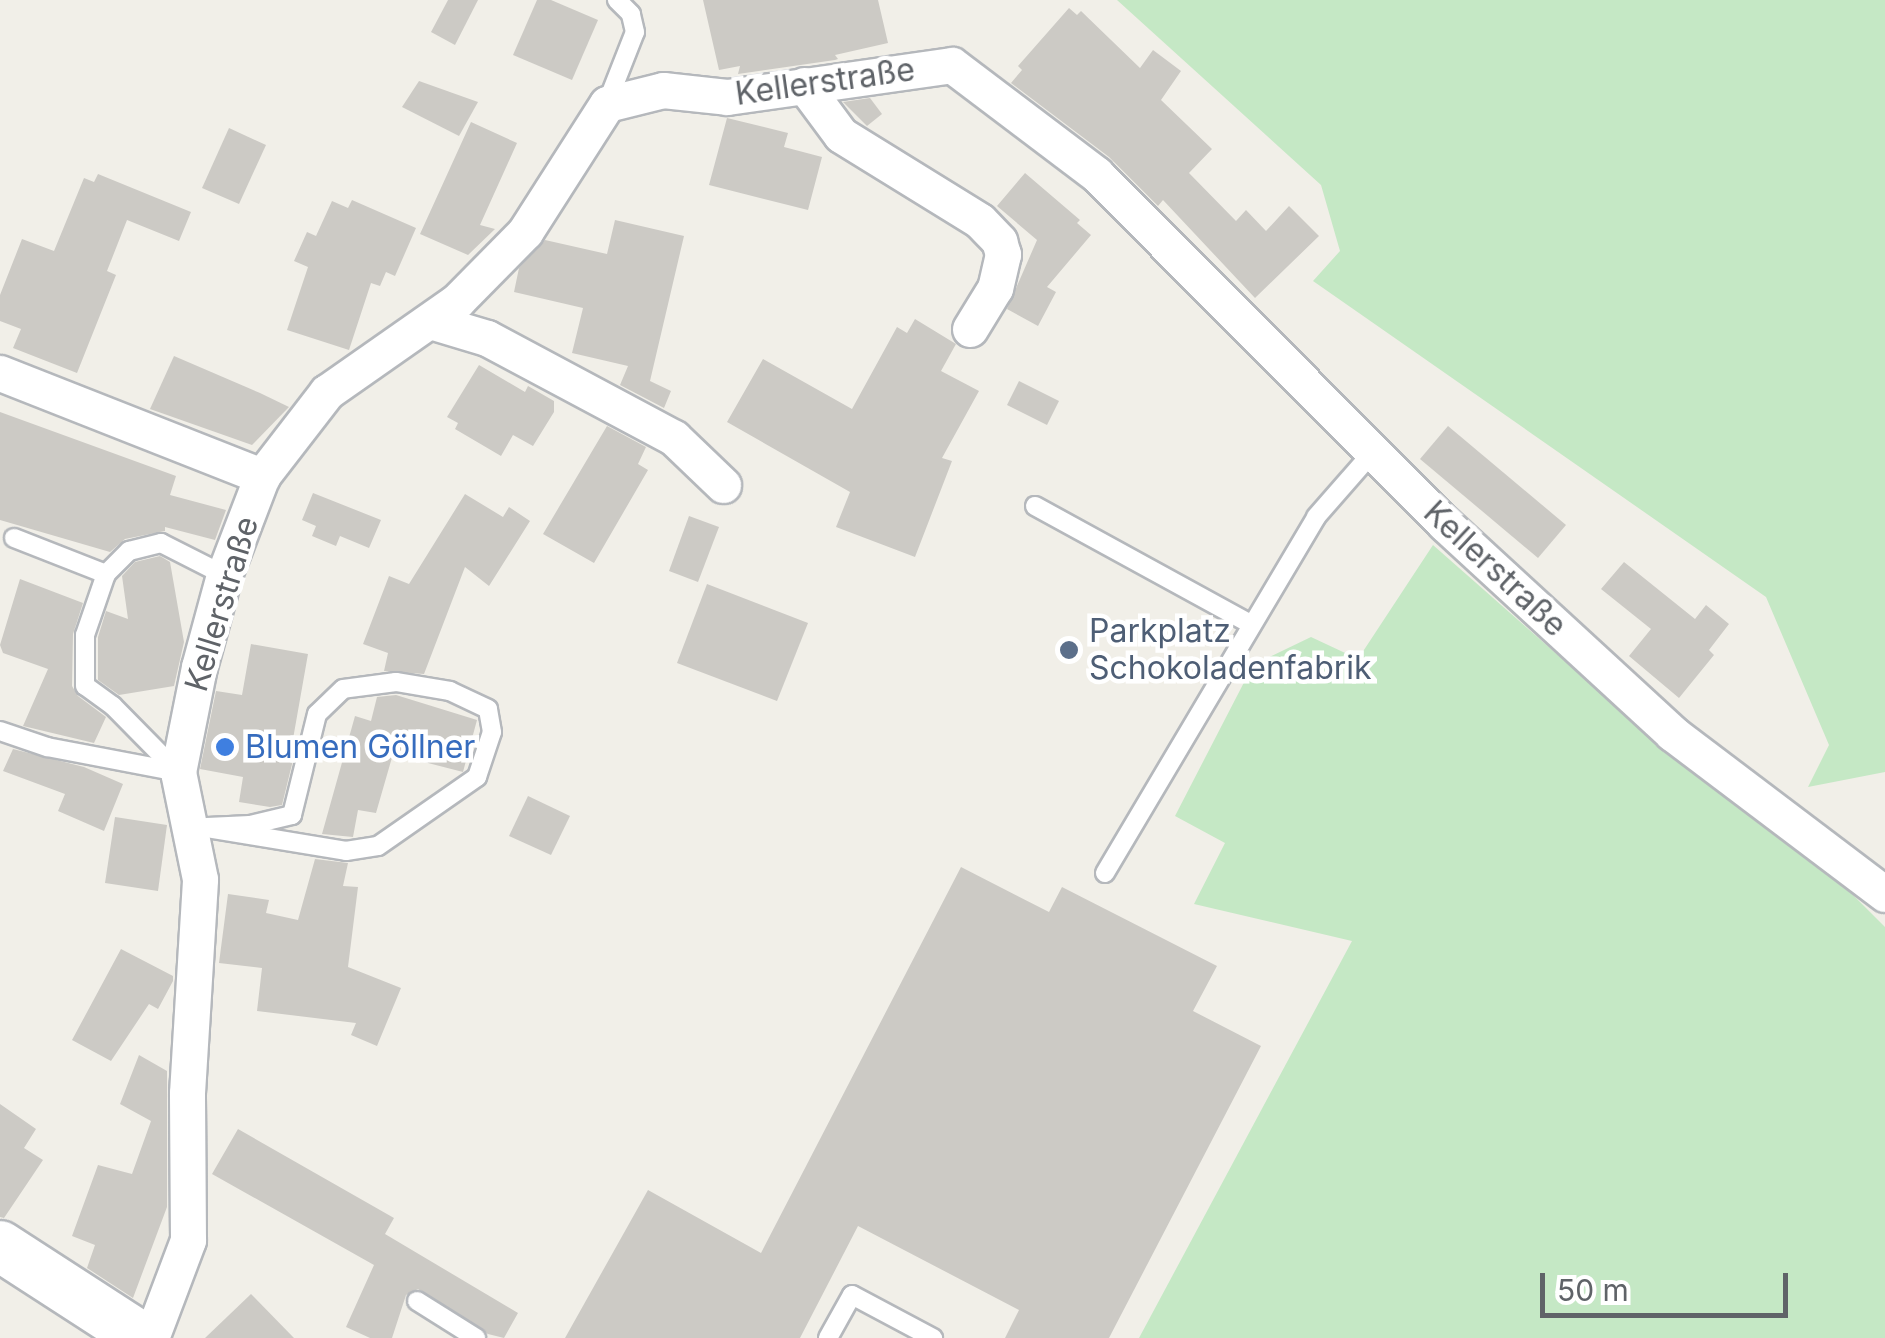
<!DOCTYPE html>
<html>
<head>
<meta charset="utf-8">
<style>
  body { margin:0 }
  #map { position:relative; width:1885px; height:1338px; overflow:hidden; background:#f1efe8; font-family:Inter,sans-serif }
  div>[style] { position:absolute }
  .green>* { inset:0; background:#c5e8c5 }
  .building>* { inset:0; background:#cccac5 }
  .roads { filter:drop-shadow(2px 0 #b5b8bc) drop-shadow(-2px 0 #b5b8bc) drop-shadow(0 2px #b5b8bc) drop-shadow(0 -2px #b5b8bc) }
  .service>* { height:18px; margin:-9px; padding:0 9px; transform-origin:9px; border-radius:9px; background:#fff }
  .minor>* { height:35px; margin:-17.5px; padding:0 17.5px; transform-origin:17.5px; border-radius:17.5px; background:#fff }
  .secondary>* { height:50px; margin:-25px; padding:0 25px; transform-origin:25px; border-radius:25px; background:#fff }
  .dots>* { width:28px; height:28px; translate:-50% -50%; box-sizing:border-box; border:5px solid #fff; border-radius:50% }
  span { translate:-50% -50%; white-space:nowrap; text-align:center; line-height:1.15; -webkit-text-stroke:9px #fff; paint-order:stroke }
  .street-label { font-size:32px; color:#5f6368 }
  .service-label { font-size:32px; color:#4e5e75 }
  .left { translate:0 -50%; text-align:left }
  .shop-label { font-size:32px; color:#366cbe }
  .scale { position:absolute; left:1540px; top:1273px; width:248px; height:45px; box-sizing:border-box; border:5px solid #5f6368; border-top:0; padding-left:12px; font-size:30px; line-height:35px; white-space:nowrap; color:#5f6368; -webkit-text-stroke:8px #fff; paint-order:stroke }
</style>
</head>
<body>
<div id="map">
  <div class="green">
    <div style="clip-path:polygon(1117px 0,1885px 0,1885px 772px,1808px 787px,1829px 745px,1766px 597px,1313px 281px,1340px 251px,1321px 185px)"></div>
    <div style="clip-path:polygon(1433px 545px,1643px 730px,1852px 894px,1885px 927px,1885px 1338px,1139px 1338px,1352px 941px,1194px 904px,1225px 843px,1175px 816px,1253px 665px,1311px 637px,1358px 659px)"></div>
  </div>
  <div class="building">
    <div style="clip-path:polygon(448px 0,478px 0,455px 45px,431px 32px)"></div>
    <div style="clip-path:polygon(537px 0,551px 0,598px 20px,572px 80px,513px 55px)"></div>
    <div style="clip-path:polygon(703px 0,878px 0,888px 43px,835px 55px,838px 59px,835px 60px,738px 74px,740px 66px,719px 70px)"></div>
    <div style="clip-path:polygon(1069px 8px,1077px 15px,1081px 11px,1140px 68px,1153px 50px,1181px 71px,1161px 100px,1212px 149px,1189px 173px,1236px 221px,1246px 210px,1266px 231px,1289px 206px,1319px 236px,1255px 298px,1163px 200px,1158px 206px,1109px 157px,1011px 83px,1022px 70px,1018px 66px)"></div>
    <div style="clip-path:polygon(419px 81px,478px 102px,459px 136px,402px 107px)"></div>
    <div style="clip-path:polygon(870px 98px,882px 114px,867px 126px,843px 102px)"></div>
    <div style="clip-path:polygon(727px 118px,788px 133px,784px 147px,822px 157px,808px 210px,709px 185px)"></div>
    <div style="clip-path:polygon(471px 122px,517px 143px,480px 225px,495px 229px,468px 255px,420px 234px)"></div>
    <div style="clip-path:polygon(229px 128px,266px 145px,239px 204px,202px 188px)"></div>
    <div style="clip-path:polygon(1025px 173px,1080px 220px,1077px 223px,1091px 235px,1047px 287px,1056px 292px,1038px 326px,1007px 309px,1037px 240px,997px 206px)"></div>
    <div style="clip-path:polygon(98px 174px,191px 212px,179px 241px,127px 220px,107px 271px,116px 275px,77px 373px,13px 348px,21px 329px,0 321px,0 295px,22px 239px,54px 251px,84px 178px,94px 182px)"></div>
    <div style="clip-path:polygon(352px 200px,416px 228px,395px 276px,386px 272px,380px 286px,371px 283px,349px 350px,287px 330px,308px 267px,294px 261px,307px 232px,316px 236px,332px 201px,348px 208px)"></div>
    <div style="clip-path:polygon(615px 220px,684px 236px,650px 381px,671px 391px,664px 408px,620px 385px,628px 366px,572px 353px,583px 308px,514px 292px,519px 268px,545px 240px,607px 254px)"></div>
    <div style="clip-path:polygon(915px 319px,956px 344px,941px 371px,979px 391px,942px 458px,952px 461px,915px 557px,836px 527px,850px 492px,727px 422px,763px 359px,852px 409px,897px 327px,907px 333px)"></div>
    <div style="clip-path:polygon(174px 356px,260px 393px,289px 407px,252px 445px,150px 409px)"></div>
    <div style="clip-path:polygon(479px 365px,525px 392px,528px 386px,554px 401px,554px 412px,533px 446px,513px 435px,501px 456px,455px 429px,458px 423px,447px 417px)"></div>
    <div style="clip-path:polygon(1019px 381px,1059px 401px,1047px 425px,1007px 405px)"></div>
    <div style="clip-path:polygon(0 412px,176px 476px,170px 495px,226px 510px,215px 540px,165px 527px,165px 531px,125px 539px,110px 552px,0 520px)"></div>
    <div style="clip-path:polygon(607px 426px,646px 447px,638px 464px,648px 470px,594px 563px,543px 534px)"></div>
    <div style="clip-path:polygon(1448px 426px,1566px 525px,1538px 558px,1420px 459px)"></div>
    <div style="clip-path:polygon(313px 493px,381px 520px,369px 548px,340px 536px,336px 546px,312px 536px,316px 526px,302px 520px)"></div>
    <div style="clip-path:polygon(465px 494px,503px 517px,509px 507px,530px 521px,489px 586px,465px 567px,424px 674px,384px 671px,388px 653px,363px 644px,389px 576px,409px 584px)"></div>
    <div style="clip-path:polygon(689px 516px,719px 527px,698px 582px,669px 571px)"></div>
    <div style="clip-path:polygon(160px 556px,170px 562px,184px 642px,174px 686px,119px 695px,98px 680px,98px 637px,106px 611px,128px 619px,122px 576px,135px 562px)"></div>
    <div style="clip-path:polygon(1624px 562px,1695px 619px,1706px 605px,1729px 624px,1709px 650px,1714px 655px,1679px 698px,1629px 656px,1651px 629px,1601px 589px)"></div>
    <div style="clip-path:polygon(20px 579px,83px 603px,73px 634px,72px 686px,78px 696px,106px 717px,94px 743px,23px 726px,48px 669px,3px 653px,0 645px)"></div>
    <div style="clip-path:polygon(707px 584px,808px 623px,777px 701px,677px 663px)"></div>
    <div style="clip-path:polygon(251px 644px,308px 654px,290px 756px,294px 756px,282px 805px,270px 807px,239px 802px,243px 777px,200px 769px,216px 691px,242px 695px)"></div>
    <div style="clip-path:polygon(396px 695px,477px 720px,463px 772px,393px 754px,376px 813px,358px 810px,353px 837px,322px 834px,355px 716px,371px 721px,377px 697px)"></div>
    <div style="clip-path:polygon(13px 749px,84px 767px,123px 784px,104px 831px,58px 811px,65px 794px,3px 771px)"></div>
    <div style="clip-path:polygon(528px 796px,570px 816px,551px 855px,509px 836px)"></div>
    <div style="clip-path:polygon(115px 817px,167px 825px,158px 891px,105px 883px)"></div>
    <div style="clip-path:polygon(315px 859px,348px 863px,343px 886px,358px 887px,348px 967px,401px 988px,377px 1046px,351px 1035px,356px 1023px,257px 1011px,262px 968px,219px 963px,228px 894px,269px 900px,266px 913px,298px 920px)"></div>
    <div style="clip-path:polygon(961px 867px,1049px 912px,1062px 887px,1217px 966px,1193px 1011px,1261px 1046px,1109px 1338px,1005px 1338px,1019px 1310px,858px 1226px,800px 1338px,565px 1338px,648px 1190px,761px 1253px)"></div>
    <div style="clip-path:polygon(121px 949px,173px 976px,173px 981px,158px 1009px,149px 1004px,111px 1061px,72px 1040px)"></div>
    <div style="clip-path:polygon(139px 1055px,167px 1071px,167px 1207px,133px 1298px,87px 1268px,95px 1245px,72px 1236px,98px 1165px,132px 1174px,151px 1121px,120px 1104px)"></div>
    <div style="clip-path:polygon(0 1104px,36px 1129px,24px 1148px,43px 1160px,4px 1218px,0 1217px)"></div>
    <div style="clip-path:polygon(238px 1129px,394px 1218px,385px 1234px,518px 1313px,504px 1338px,488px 1334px,418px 1289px,406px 1295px,392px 1338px,370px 1338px,346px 1327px,374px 1265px,212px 1174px)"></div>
    <div style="clip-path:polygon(251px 1294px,294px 1338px,205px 1338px)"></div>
  </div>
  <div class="roads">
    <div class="service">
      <div style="left:607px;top:103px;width:76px;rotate:-68.5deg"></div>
      <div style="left:635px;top:32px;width:18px;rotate:-103deg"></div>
      <div style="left:631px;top:14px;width:20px;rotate:-135deg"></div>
      <div style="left:1035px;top:506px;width:247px;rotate:28.7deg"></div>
      <div style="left:14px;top:538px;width:99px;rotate:21.4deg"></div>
      <div style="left:0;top:731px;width:50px;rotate:18.8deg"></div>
      <div style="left:47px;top:747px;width:133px;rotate:10.8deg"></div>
      <div style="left:178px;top:772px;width:93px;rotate:-134.6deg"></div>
      <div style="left:113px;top:706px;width:34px;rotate:-144deg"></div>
      <div style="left:85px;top:686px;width:51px;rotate:-90deg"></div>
      <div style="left:85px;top:635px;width:65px;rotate:-71deg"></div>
      <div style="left:106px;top:574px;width:33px;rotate:-45deg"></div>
      <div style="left:129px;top:551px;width:33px;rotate:-14deg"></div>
      <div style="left:161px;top:543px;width:71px;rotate:26.9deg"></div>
      <div style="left:189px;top:825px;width:159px;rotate:9.4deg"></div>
      <div style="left:346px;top:851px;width:32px;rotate:-9deg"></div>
      <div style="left:378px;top:846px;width:121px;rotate:-34.9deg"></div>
      <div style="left:477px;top:777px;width:47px;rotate:-71.6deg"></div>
      <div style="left:492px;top:732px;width:23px;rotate:-100deg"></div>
      <div style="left:488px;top:709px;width:42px;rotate:-154.7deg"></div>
      <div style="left:450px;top:691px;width:55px;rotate:-170.5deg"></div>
      <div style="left:396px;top:682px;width:53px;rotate:172.5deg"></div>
      <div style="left:343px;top:689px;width:36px;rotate:136deg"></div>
      <div style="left:317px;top:714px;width:104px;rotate:103.9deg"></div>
      <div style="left:292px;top:815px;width:43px;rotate:166.6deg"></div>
      <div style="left:250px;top:825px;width:43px;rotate:177.3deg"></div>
      <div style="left:1105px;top:873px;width:414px;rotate:-59.3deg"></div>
      <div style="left:1316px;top:517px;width:86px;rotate:-48.8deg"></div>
      <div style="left:417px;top:1301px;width:70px;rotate:32.1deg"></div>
      <div style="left:828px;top:1338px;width:49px;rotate:-60.8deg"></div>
      <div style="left:852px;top:1295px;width:92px;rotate:28deg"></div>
    </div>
    <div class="minor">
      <div style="left:804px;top:85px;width:62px;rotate:53.5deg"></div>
      <div style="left:841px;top:135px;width:163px;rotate:31.7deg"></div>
      <div style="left:980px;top:221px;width:28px;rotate:46deg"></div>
      <div style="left:999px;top:241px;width:14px;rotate:73deg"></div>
      <div style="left:1003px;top:254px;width:35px;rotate:103deg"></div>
      <div style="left:995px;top:288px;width:48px;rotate:121.4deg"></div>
      <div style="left:430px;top:321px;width:59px;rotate:16.6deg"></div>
      <div style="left:487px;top:338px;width:212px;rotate:28.1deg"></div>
      <div style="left:674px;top:438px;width:68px;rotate:43.8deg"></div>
      <div style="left:0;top:373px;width:282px;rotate:21.5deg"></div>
      <div style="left:151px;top:1338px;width:105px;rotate:-69.3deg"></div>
      <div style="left:188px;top:1240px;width:147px;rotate:-90.4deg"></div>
      <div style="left:187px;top:1093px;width:214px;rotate:-86.5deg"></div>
      <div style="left:200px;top:879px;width:109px;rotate:-101.6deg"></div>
      <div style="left:178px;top:772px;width:107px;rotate:-78.7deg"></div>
      <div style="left:199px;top:667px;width:95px;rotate:-74.8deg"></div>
      <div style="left:224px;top:575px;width:106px;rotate:-69deg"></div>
      <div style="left:262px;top:476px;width:106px;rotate:-52.3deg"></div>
      <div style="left:327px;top:392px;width:159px;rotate:-35deg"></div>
      <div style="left:457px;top:301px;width:97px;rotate:-45.4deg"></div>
      <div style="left:525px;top:232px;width:152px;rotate:-57.4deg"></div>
      <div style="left:607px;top:104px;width:58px;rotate:-14deg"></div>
      <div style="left:663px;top:90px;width:64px;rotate:6.2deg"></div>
      <div style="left:727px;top:97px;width:227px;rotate:-8.1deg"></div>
      <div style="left:952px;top:65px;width:181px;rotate:37.1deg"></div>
      <div style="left:1096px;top:174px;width:494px;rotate:45.1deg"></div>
      <div style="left:1445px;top:524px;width:309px;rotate:42.6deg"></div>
      <div style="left:1672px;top:733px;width:267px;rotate:37.1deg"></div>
    </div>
    <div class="secondary">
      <div style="left:0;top:1246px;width:169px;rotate:32.9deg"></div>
    </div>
  </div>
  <div class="dots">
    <div style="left:1069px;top:650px;background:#5c6f8a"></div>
    <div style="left:225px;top:747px;background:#3f7fe0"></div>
  </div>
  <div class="street-label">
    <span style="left:825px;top:82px;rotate:-8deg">Kellerstraße</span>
    <span style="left:1495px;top:569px;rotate:43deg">Kellerstraße</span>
    <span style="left:222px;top:604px;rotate:-73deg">Kellerstraße</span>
  </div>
  <div class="service-label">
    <span class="left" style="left:1089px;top:650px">Parkplatz<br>Schokoladenfabrik</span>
  </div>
  <div class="shop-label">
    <span class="left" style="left:245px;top:747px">Blumen Göllner</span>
  </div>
  <div class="scale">50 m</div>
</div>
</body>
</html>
